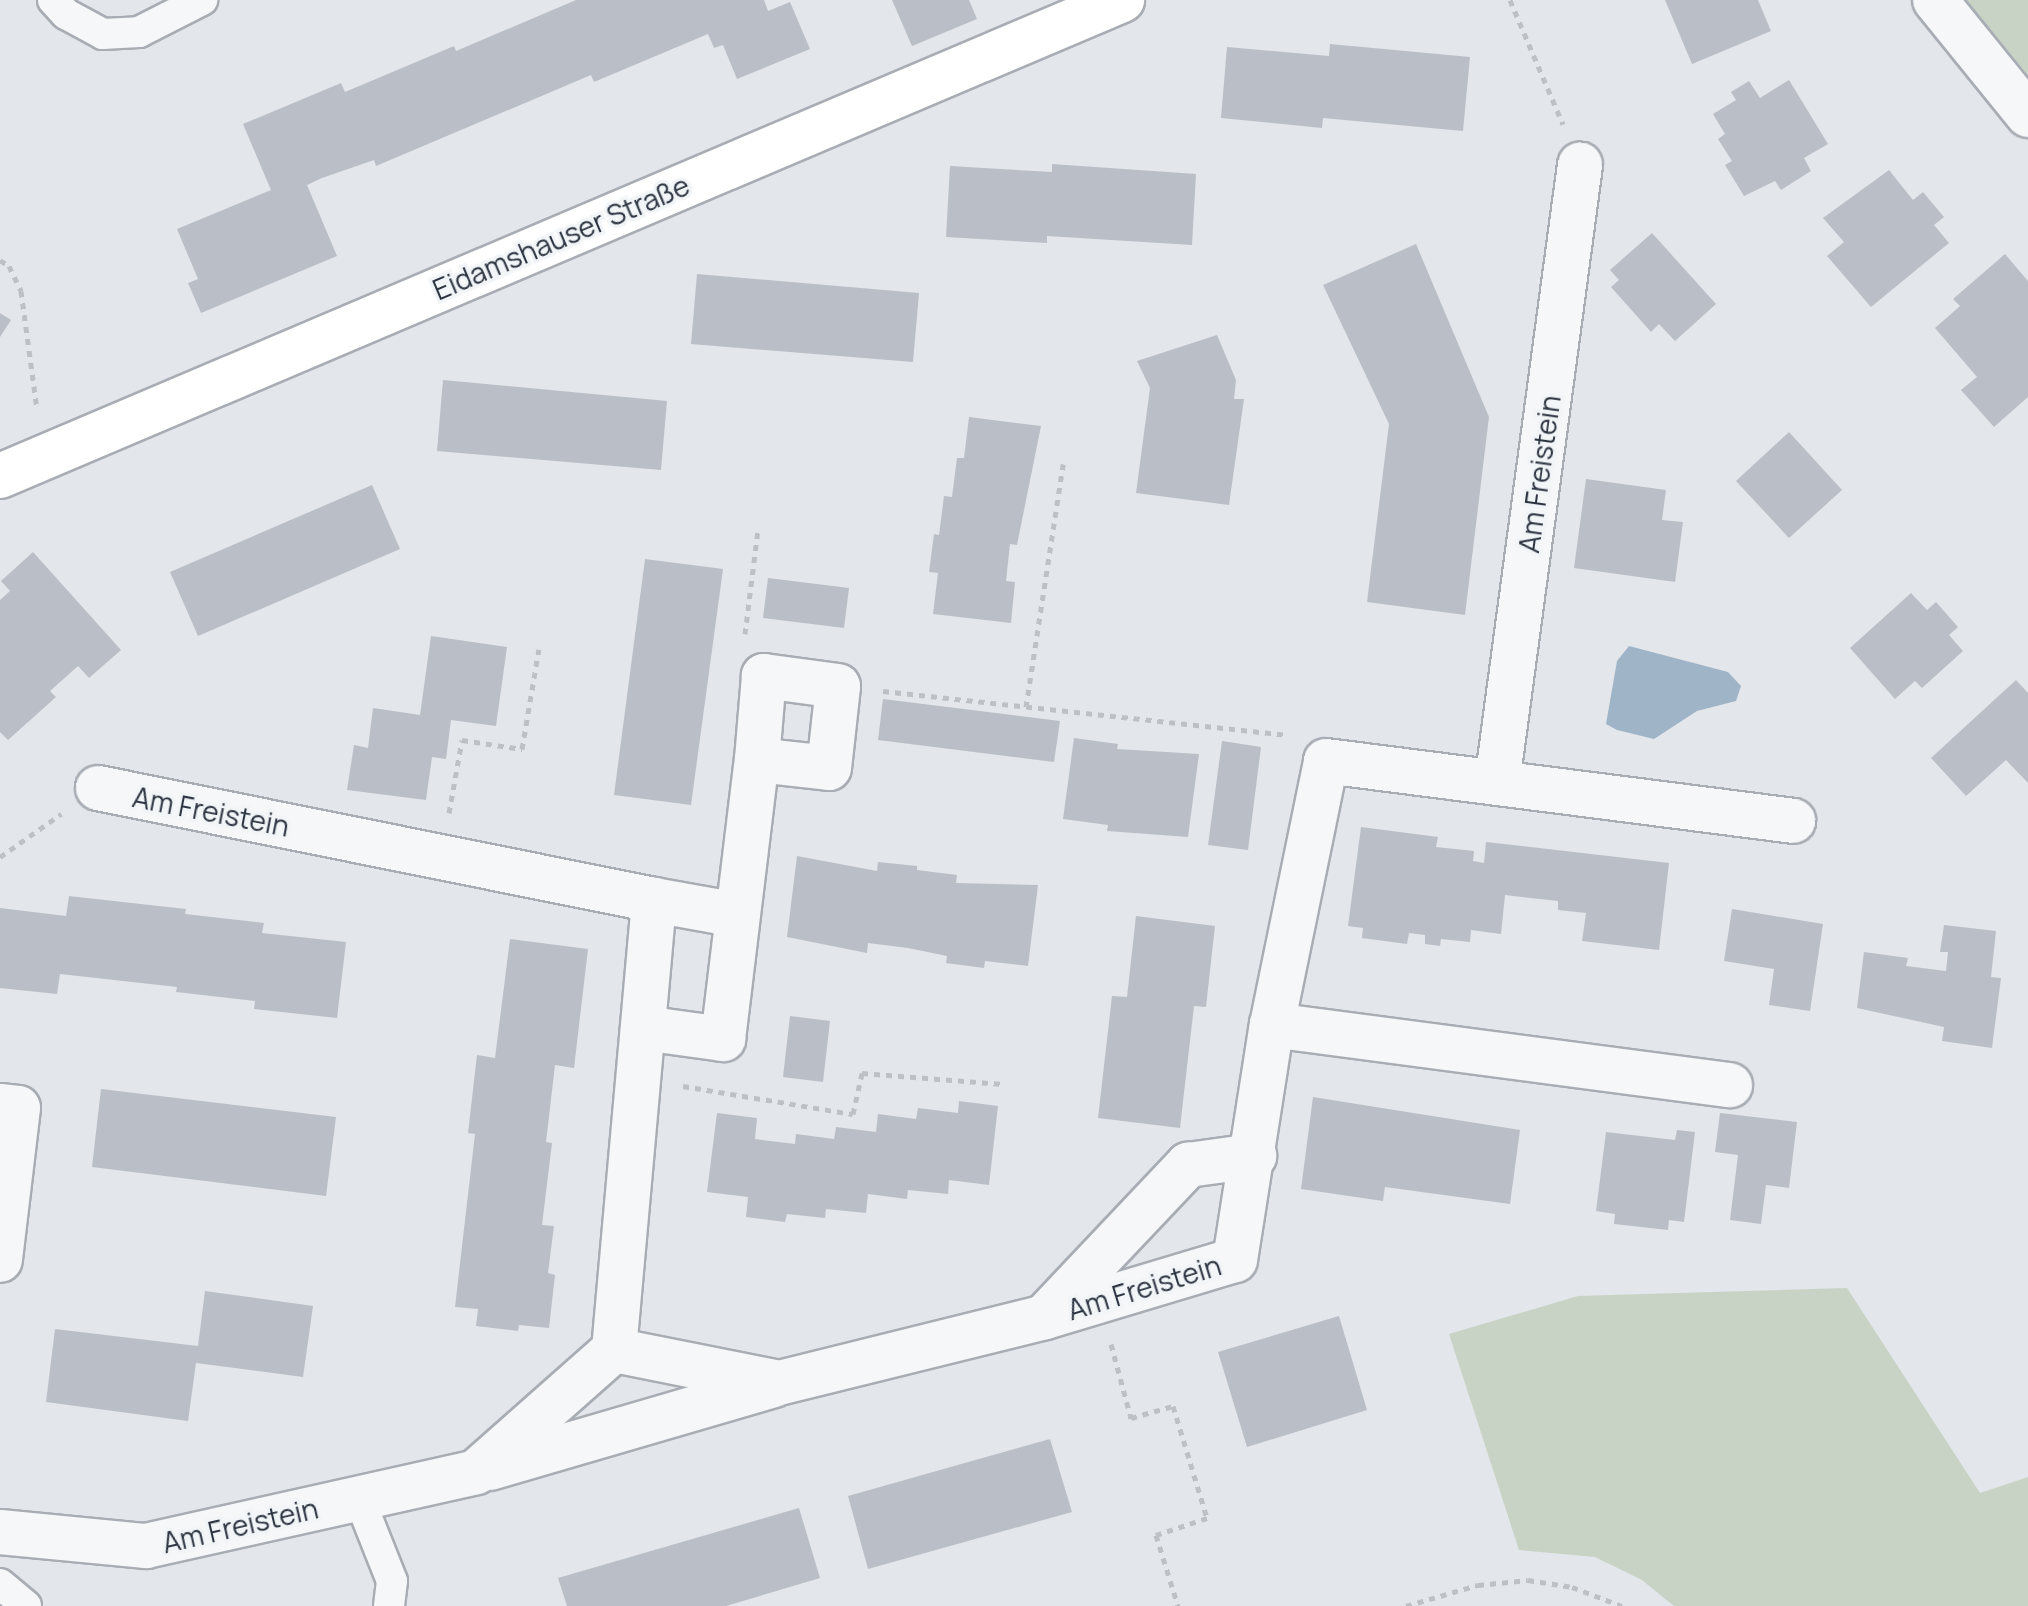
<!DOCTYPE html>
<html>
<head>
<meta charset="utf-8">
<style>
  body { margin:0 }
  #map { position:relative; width:2028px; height:1606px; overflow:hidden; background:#e3e6ea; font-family:Manrope,sans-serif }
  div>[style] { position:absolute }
  .green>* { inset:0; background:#c8d3c5 }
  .water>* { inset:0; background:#a0b4c7 }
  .building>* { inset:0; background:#babfc7 }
  .path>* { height:5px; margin-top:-2.5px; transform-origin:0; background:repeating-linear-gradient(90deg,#bdc0c5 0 6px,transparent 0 12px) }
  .roads { filter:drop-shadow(2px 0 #a8adb4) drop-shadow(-2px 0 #a8adb4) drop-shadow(0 2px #a8adb4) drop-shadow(0 -2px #a8adb4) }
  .lane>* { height:30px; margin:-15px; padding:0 15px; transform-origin:15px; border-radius:15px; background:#f5f7f9 }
  .street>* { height:44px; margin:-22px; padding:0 22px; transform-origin:22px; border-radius:22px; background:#f5f7f9 }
  .secondary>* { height:44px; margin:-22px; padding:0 22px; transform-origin:22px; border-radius:22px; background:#fff }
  span { translate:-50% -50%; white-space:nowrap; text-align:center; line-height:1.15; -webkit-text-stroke:7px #f2f5f7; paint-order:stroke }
  .street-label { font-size:28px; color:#2c3441 }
</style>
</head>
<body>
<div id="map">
  <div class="green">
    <div style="clip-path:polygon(1966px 0,2028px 0,2028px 75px)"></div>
    <div style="clip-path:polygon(1847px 1288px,1980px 1493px,2028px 1477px,2028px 1606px,1674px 1606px,1642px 1580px,1595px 1557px,1519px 1550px,1449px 1334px,1578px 1296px)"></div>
  </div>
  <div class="water">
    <div style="clip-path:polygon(1629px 646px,1728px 672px,1741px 686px,1736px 701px,1697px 711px,1654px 739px,1617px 730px,1606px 724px,1617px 661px)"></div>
  </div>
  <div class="building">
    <div style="clip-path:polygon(576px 0,764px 0,768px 11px,790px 2px,810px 49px,737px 79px,723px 45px,714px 48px,708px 34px,594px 82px,591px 75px,376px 166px,374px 160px,322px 178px,307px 185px,337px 256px,201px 313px,188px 283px,198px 279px,177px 229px,271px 190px,243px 124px,341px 83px,345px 92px,454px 46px,456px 51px)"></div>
    <div style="clip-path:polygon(892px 0,969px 0,977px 19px,912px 46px)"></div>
    <div style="clip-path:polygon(1665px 0,1758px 0,1771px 31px,1692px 64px)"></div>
    <div style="clip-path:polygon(1330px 44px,1470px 57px,1463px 131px,1323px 118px,1322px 128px,1221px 118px,1227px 47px,1329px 56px)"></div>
    <div style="clip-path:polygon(1789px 80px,1828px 144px,1804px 158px,1811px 171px,1781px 190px,1775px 181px,1744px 196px,1725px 165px,1732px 161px,1718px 139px,1725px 134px,1713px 114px,1736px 100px,1731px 92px,1749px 81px,1760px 98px)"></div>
    <div style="clip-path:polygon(1052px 164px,1196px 174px,1192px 245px,1047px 236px,1047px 243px,946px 237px,950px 166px,1052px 172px)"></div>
    <div style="clip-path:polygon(1889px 170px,1913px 200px,1923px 192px,1944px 217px,1934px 225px,1949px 243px,1871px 307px,1827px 256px,1844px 242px,1823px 218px)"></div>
    <div style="clip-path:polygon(1652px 233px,1716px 304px,1675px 341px,1659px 324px,1651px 332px,1611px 287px,1619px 280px,1610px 270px)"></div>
    <div style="clip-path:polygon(1416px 244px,1489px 417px,1465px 615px,1367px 602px,1389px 424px,1323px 285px)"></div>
    <div style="clip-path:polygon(2005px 254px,2028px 281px,2028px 397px,1994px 427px,1961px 390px,1977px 377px,1935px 328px,1960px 306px,1953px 299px)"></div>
    <div style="clip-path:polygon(697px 274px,919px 293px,913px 362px,691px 344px)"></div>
    <div style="clip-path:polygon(0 313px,11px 320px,0 337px)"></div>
    <div style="clip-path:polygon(1217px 335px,1236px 380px,1234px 399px,1244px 399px,1229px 505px,1136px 493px,1150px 388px,1137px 361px)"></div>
    <div style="clip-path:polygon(443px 380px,667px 401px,661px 470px,437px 451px)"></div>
    <div style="clip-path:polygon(969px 417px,1041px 426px,1017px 545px,1010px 544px,1006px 581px,1015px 582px,1011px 623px,933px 614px,938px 573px,929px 572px,934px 534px,939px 535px,944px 496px,952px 497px,957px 458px,964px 458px)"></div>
    <div style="clip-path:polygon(1789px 432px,1842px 490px,1789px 538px,1736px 481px)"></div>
    <div style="clip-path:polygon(1586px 479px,1666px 490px,1662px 520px,1683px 522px,1675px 582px,1574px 568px)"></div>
    <div style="clip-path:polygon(372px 485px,400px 549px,198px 636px,170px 572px)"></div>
    <div style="clip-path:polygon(33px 552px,121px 650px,89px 678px,78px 666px,50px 691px,56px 697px,8px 740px,0 732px,0 600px,10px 591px,1px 581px)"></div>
    <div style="clip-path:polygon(645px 559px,723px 569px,691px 805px,614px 795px)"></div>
    <div style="clip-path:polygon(768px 578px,849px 588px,844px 628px,763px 618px)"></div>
    <div style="clip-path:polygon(1911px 593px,1927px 610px,1936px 602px,1958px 627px,1949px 635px,1963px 651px,1922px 688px,1915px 681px,1895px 699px,1850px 648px)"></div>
    <div style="clip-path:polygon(431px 636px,507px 647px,496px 726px,451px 720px,446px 759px,432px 757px,426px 800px,347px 790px,354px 745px,368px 748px,373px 708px,420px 715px)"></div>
    <div style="clip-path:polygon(2016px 680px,2028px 693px,2028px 783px,2006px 760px,1966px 796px,1931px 758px)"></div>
    <div style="clip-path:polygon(883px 699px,1060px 721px,1054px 762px,878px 740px)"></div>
    <div style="clip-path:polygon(1074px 738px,1118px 744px,1117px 749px,1199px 754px,1188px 837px,1107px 831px,1108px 825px,1063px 819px)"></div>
    <div style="clip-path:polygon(1222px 741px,1261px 747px,1248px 850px,1208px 845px)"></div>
    <div style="clip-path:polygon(1361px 827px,1438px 837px,1436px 847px,1474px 851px,1473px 861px,1484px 863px,1486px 842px,1669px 863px,1659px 950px,1582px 941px,1586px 913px,1558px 910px,1558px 901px,1505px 895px,1501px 934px,1471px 930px,1470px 942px,1441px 939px,1440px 946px,1425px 944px,1425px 935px,1409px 933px,1407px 944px,1362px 938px,1363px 928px,1348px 926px)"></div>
    <div style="clip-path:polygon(797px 856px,877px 871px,878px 862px,917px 866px,917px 870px,957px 875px,956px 883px,1038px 885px,1028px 966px,985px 961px,984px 968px,946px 963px,947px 956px,908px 948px,868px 943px,867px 953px,787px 937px)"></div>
    <div style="clip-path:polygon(69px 896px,186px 909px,185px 914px,264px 923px,262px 933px,346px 942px,337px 1018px,254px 1009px,255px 1001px,176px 992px,177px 987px,60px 974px,57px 994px,0 988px,0 908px,66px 916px)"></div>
    <div style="clip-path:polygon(1732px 909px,1823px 924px,1810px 1011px,1769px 1005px,1774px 969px,1724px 961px)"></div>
    <div style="clip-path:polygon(1136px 916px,1215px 926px,1206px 1007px,1194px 1006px,1180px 1128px,1098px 1118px,1112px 996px,1127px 997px)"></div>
    <div style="clip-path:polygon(1944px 925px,1996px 931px,1991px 977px,2001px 978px,1992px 1048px,1942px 1041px,1944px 1027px,1857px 1008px,1864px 952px,1908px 958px,1906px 966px,1946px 971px,1948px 952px,1940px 952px)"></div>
    <div style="clip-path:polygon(510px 939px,588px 949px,574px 1068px,555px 1065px,546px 1142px,552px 1143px,542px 1225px,554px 1226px,548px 1273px,555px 1275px,549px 1328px,519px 1325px,518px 1331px,476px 1326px,478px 1309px,455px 1307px,475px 1134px,468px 1133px,477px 1055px,495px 1058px)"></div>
    <div style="clip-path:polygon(790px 1016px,830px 1021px,823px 1082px,783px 1077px)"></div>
    <div style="clip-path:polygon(101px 1089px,336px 1117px,326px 1196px,92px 1167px)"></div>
    <div style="clip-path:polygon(1313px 1097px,1520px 1130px,1510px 1204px,1385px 1187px,1383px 1201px,1301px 1189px)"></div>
    <div style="clip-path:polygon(959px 1101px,998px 1106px,989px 1185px,949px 1180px,948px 1194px,908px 1190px,907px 1199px,868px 1194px,866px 1213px,826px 1209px,825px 1218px,787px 1214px,785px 1222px,746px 1217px,748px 1197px,707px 1192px,717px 1113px,757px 1118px,755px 1139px,795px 1144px,796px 1134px,834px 1139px,836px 1127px,876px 1132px,878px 1114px,916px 1119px,918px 1108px,958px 1113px)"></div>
    <div style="clip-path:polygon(1720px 1113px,1797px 1122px,1789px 1188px,1766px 1185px,1761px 1224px,1730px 1220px,1738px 1155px,1715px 1152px)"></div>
    <div style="clip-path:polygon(1677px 1130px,1695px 1132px,1684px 1222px,1669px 1220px,1668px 1230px,1614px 1224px,1615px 1214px,1596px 1211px,1606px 1132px,1675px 1140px)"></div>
    <div style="clip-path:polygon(205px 1291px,313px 1306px,303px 1377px,196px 1363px,188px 1421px,46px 1402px,55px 1329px,198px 1346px)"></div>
    <div style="clip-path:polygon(1339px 1316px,1367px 1410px,1247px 1447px,1218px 1352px)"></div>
    <div style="clip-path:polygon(1050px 1439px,1072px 1512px,868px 1569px,848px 1496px)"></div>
    <div style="clip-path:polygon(799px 1508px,820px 1578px,726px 1606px,567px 1606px,558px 1578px)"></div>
  </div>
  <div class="path">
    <div style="left:1510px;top:0;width:135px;rotate:66.9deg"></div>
    <div style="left:0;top:260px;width:11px;rotate:34deg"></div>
    <div style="left:9px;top:266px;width:28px;rotate:64deg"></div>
    <div style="left:21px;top:291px;width:119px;rotate:82.3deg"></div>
    <div style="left:745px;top:634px;width:105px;rotate:-82.9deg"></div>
    <div style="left:883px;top:691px;width:405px;rotate:6.2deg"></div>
    <div style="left:1026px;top:707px;width:246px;rotate:-81.3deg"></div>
    <div style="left:449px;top:813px;width:74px;rotate:-79.9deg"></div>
    <div style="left:462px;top:740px;width:61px;rotate:8.5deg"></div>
    <div style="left:522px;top:749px;width:101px;rotate:-80.4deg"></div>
    <div style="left:0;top:857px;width:75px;rotate:-35.2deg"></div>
    <div style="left:683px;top:1086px;width:172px;rotate:9.4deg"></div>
    <div style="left:853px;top:1114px;width:42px;rotate:-77.6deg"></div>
    <div style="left:862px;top:1073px;width:141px;rotate:4.5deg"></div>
    <div style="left:1111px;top:1344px;width:77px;rotate:74.9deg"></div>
    <div style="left:1131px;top:1418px;width:44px;rotate:-15.9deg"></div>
    <div style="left:1173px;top:1406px;width:117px;rotate:73.1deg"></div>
    <div style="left:1207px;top:1518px;width:54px;rotate:161.6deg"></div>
    <div style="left:1156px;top:1535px;width:74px;rotate:72.8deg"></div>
    <div style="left:1406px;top:1606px;width:75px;rotate:-16.3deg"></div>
    <div style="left:1478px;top:1585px;width:50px;rotate:-5.7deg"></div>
    <div style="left:1528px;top:1580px;width:45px;rotate:9deg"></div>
    <div style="left:1572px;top:1587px;width:53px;rotate:20.8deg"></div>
  </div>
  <div class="roads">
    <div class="lane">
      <div style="left:53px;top:0;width:19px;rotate:47deg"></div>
      <div style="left:66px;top:14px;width:42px;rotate:28.4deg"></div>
      <div style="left:103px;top:34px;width:36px;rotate:-3deg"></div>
      <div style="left:139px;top:32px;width:71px;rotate:-26.9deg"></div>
      <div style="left:359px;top:1498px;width:89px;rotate:68.3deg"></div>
      <div style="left:392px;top:1581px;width:25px;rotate:97deg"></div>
      <div style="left:0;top:1584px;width:34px;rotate:40deg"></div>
    </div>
    <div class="street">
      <div style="left:1935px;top:0;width:148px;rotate:51deg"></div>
      <div style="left:1497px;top:783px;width:624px;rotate:-82.35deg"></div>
      <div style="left:98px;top:788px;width:567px;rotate:11.39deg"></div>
      <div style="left:1272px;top:1025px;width:462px;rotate:7.5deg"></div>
      <div style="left:643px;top:1028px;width:81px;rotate:7.8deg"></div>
      <div style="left:723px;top:1039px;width:281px;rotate:-83.1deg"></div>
      <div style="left:757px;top:760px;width:72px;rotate:6.3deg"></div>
      <div style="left:829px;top:768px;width:82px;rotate:-83.7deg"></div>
      <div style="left:838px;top:686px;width:75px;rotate:-172.3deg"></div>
      <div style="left:764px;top:676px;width:84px;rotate:94.8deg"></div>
      <div style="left:0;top:1106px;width:18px;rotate:6deg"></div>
      <div style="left:18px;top:1108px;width:153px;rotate:96.8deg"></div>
      <div style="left:1046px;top:1315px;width:207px;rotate:-46.6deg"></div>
      <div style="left:1188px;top:1165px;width:67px;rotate:-7.8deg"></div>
      <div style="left:614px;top:1350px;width:452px;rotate:-84.9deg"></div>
      <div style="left:654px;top:900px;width:84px;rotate:10.2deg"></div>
      <div style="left:490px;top:1468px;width:295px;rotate:-16.3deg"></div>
      <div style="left:0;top:1532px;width:147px;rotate:5.5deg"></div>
      <div style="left:146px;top:1546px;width:338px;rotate:-12.6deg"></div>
      <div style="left:476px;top:1472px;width:184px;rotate:-41.5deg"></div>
      <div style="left:614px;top:1350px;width:168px;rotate:11.3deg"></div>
      <div style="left:779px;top:1383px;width:274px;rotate:-13.9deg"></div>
      <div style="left:1045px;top:1317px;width:198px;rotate:-16.7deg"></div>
      <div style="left:1235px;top:1260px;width:238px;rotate:-81.1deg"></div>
      <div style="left:1272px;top:1025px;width:269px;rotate:-78.4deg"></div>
      <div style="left:1326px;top:761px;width:471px;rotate:7.3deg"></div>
    </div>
    <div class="secondary">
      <div style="left:0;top:476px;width:1219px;rotate:-22.99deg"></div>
    </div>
  </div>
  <div class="street-label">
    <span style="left:561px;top:237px;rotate:-23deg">Eidamshauser Straße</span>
    <span style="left:1539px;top:474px;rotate:-82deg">Am Freistein</span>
    <span style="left:211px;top:811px;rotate:11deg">Am Freistein</span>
    <span style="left:1144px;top:1287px;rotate:-17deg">Am Freistein</span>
    <span style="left:240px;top:1525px;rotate:-13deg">Am Freistein</span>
  </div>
</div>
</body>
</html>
